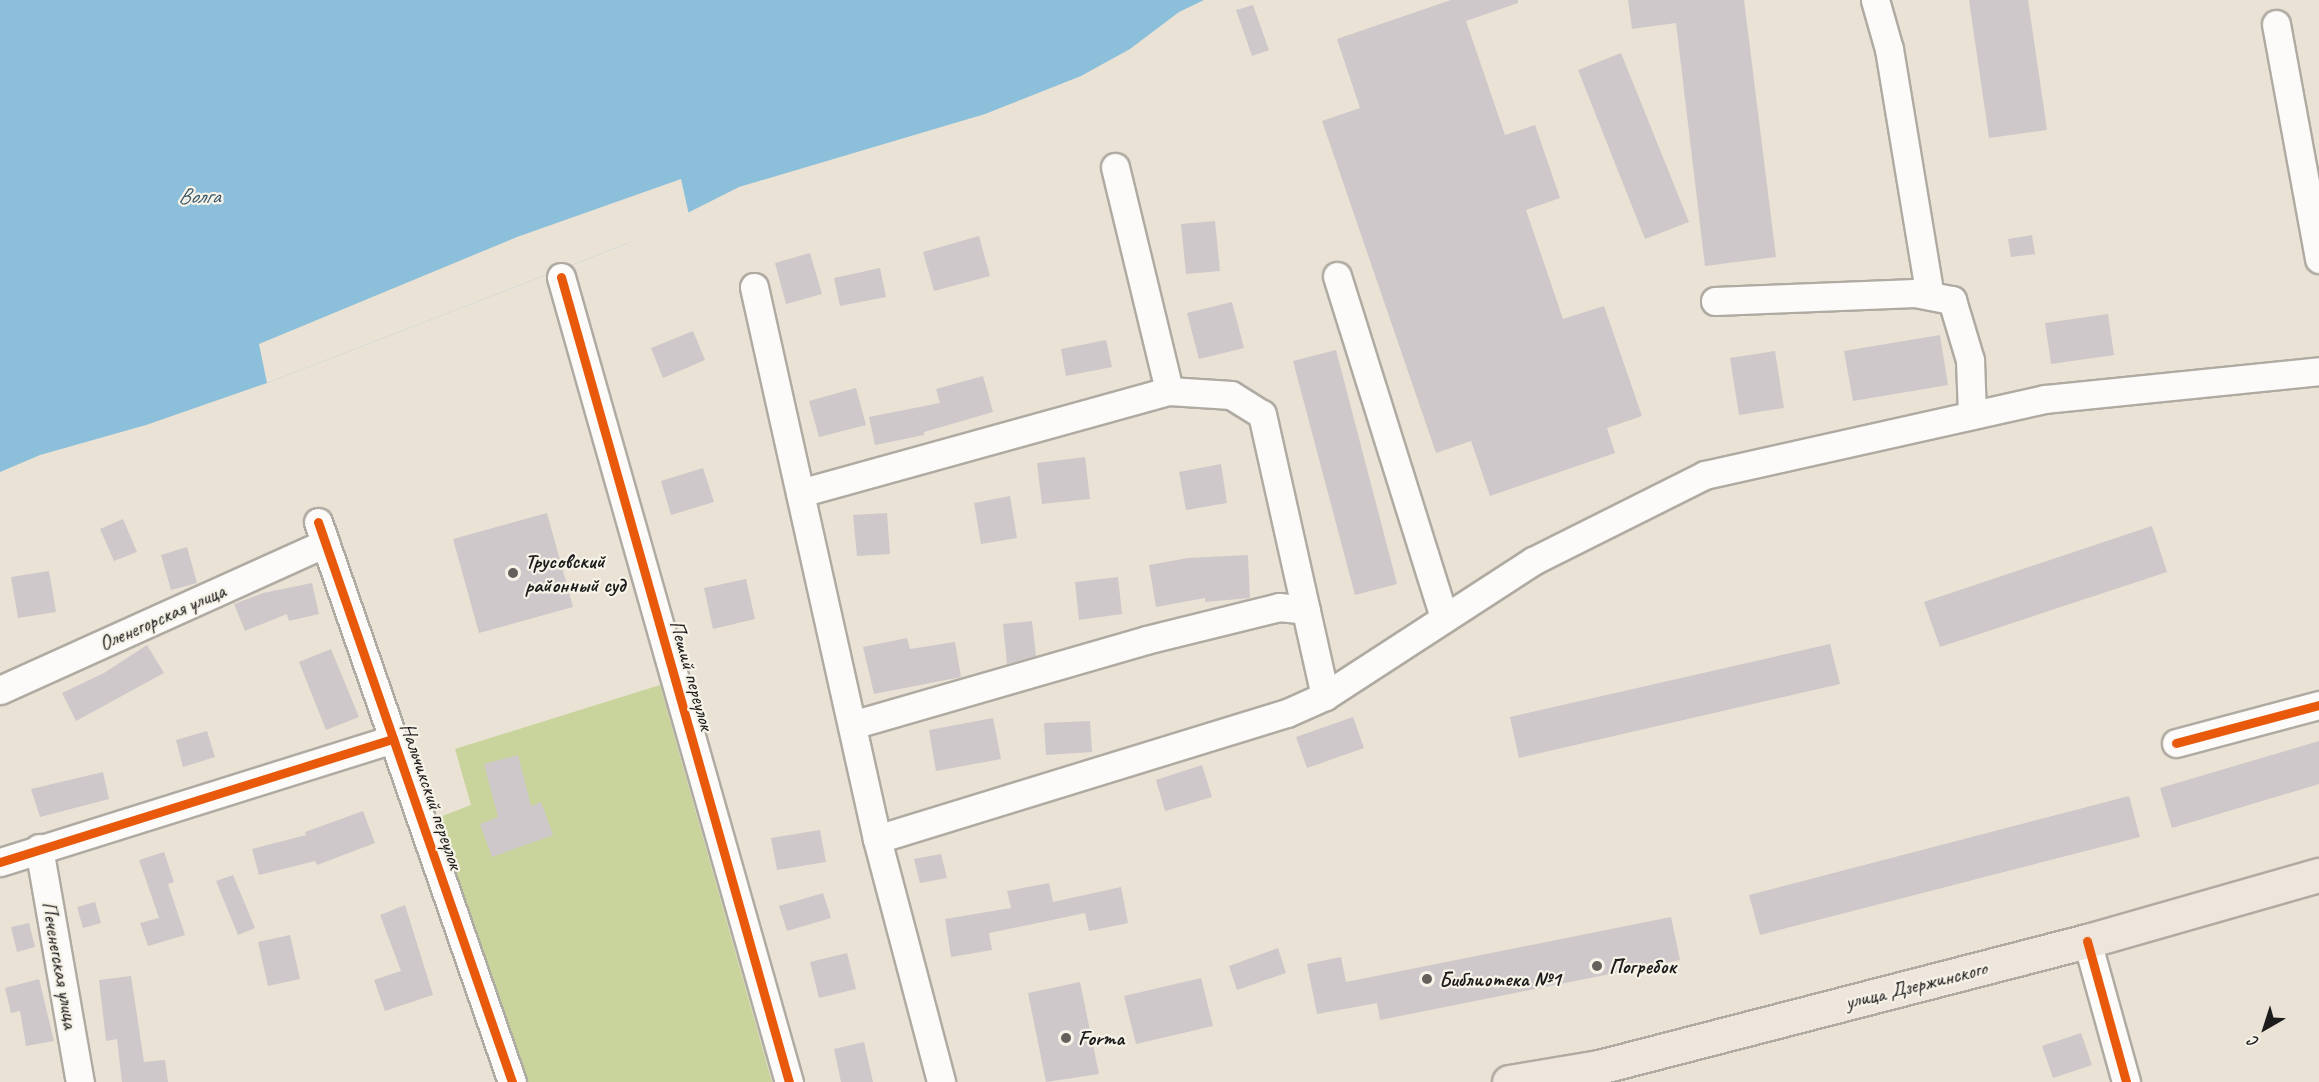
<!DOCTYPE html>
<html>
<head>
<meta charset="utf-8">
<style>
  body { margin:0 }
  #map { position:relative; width:2319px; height:1082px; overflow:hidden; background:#eae2d4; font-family:Caveat,sans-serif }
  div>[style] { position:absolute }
  .green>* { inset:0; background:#c9d49c }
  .water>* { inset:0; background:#8bbfda }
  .pier>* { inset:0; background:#eae2d4 }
  .building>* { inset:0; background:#cec8ca }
  .roads { filter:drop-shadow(2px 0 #b0aba2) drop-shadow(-2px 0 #b0aba2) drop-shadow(0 2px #b0aba2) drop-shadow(0 -2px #b0aba2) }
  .minor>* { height:27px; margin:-13.5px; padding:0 13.5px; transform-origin:13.5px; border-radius:13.5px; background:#fcfbf9 }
  .major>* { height:33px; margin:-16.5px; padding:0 16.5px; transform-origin:16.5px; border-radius:16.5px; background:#eee5dd }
  .cycleway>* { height:9px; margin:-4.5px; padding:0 4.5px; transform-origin:4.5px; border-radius:4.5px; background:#e8590c }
  .dots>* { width:16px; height:16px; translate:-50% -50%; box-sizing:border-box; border:3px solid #f7f3e8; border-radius:50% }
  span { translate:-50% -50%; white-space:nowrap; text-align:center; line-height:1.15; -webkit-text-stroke:4.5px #f7f3e8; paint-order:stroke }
  .poi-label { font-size:21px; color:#1c1c1c; font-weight:700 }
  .left { translate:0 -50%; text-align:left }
  .street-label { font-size:21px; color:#1c1c1c }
  .water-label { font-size:22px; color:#385769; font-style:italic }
  .north { position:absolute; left:2235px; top:998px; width:60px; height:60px; -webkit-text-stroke:4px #f7f3e8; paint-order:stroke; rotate:219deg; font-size:16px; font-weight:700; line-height:24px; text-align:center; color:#1c1c1c }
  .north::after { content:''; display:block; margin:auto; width:21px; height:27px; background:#1c1c1c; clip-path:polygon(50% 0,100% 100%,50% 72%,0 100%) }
</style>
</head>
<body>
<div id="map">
  <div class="green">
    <div style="clip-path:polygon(660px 685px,772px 1082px,528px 1082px,437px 818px,471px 805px,455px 749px)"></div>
  </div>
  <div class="water">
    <div style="clip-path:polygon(0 0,1204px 0,1179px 12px,1130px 49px,1081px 76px,985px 114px,739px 187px,626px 244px,267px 383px,146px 425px,40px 455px,0 472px)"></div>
  </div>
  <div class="pier">
    <div style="clip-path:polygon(681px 179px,689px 215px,626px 244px,267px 383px,259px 344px,517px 237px)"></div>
  </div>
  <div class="building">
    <div style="clip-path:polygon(1451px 0,1518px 0,1518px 3px,1466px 21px,1505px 135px,1535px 125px,1560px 198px,1526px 210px,1563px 319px,1604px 306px,1642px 416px,1607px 428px,1615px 453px,1490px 496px,1471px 441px,1436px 453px,1322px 121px,1360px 108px,1337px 39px)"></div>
    <div style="clip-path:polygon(1628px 0,1744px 0,1776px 257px,1705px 266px,1676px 23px,1632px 29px)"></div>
    <div style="clip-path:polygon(1969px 0,2028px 0,2047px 130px,1989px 138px)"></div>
    <div style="clip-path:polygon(1253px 5px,1269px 50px,1252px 56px,1236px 10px)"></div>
    <div style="clip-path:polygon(1621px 53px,1689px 222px,1645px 239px,1578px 70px)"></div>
    <div style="clip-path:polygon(1215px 221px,1220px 271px,1186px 274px,1181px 224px)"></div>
    <div style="clip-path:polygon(2032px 235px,2035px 254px,2011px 257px,2008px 239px)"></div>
    <div style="clip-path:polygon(979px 236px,990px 276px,934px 291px,923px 252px)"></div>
    <div style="clip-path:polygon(810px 253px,822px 294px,786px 304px,775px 263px)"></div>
    <div style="clip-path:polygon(880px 268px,886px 297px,840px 306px,834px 278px)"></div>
    <div style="clip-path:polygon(1232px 302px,1244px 348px,1199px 359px,1187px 313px)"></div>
    <div style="clip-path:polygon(2108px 314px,2114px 355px,2051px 364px,2045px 323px)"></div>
    <div style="clip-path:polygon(693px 331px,705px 360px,663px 378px,651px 348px)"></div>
    <div style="clip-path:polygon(1940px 335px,1948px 385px,1853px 401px,1844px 351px)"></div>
    <div style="clip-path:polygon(1106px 340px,1112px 367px,1066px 376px,1061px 349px)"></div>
    <div style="clip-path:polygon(1336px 350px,1397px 584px,1355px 595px,1293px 361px)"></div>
    <div style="clip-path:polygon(1775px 351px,1784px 408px,1739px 415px,1730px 358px)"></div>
    <div style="clip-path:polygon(983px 376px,993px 412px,924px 432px,924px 435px,875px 445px,869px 417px,940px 403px,936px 389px)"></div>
    <div style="clip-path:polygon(856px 388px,866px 425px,819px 437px,809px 401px)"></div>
    <div style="clip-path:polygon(1085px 457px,1090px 499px,1042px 504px,1037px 463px)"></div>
    <div style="clip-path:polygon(1221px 464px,1227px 503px,1186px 510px,1179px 472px)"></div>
    <div style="clip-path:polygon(703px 468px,714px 502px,671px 515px,661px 481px)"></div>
    <div style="clip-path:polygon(1010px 496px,1017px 538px,981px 544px,974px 503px)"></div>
    <div style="clip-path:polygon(547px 513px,573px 607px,479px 633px,453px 539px)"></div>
    <div style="clip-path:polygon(887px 513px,890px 554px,857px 556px,853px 515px)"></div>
    <div style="clip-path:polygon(123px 519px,137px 552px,114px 561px,100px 529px)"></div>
    <div style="clip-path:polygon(2152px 526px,2167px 572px,1940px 647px,1924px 602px)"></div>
    <div style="clip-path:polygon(187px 547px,197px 583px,171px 590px,161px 555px)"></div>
    <div style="clip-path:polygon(1248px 555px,1250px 598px,1205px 602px,1205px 598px,1156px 607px,1149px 565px,1188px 558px)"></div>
    <div style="clip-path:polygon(49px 571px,56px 612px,18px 618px,11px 577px)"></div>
    <div style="clip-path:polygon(1118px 577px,1122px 614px,1079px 620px,1075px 582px)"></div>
    <div style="clip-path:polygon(746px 579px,755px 619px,713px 629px,704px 588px)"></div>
    <div style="clip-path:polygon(312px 583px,319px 614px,289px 621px,287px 614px,245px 631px,234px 604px,263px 593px)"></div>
    <div style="clip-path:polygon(1032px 621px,1036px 656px,1007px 664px,1003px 624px)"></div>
    <div style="clip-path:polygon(907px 638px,910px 649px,955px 642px,961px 677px,874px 694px,863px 647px)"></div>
    <div style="clip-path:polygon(1830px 644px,1840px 684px,1519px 758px,1510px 717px)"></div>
    <div style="clip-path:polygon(147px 645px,164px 673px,76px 721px,62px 693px,104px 673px)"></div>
    <div style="clip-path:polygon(331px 649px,359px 717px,326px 730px,299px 662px)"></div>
    <div style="clip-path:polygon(1353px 717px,1364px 748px,1307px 768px,1296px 737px)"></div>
    <div style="clip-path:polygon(993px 718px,1001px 759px,936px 771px,929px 730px)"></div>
    <div style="clip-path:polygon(1090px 721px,1092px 752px,1046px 755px,1044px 723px)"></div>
    <div style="clip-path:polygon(207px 731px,215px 757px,183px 767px,176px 740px)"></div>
    <div style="clip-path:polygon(2319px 741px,2319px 784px,2172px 828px,2160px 788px)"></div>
    <div style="clip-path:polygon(518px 755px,531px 806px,541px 802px,553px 835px,492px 857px,480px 824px,498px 817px,484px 764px)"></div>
    <div style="clip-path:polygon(1202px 765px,1212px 797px,1165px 811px,1156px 780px)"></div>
    <div style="clip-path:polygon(103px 772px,109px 799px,40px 817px,31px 789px)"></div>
    <div style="clip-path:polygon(2129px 796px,2140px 837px,1760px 935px,1749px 895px)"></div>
    <div style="clip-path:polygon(363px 811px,375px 843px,317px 865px,315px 861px,259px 875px,252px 849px,306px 835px,305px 832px)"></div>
    <div style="clip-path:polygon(820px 830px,826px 862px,777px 870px,771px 838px)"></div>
    <div style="clip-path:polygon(164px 852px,174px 882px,168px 884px,185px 935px,148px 946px,140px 923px,159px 918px,139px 860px)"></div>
    <div style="clip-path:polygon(941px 854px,947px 878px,920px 883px,914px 859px)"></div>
    <div style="clip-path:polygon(233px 875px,255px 928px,238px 935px,216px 881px)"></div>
    <div style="clip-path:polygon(1049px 883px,1053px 902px,1121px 887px,1128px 923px,1089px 931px,1085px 913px,989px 933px,992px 950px,951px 957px,945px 919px,1011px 908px,1007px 891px)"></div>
    <div style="clip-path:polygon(823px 893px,831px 918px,787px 931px,779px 906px)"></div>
    <div style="clip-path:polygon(95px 902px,101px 923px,83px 928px,77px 907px)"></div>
    <div style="clip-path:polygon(405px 905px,433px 995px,385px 1011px,374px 980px,401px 971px,380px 915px)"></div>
    <div style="clip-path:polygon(1671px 917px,1680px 960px,1380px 1020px,1377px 1003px,1317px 1014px,1307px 964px,1341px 957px,1346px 982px)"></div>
    <div style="clip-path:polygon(29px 923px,35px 947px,17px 952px,11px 927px)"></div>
    <div style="clip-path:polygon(290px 935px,300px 979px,268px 986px,258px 942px)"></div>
    <div style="clip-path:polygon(1278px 948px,1286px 973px,1237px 990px,1229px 966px)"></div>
    <div style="clip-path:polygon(847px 953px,856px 989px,819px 998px,810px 962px)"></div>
    <div style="clip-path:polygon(131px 976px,144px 1062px,165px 1060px,168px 1082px,122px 1082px,117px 1039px,106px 1041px,99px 980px)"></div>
    <div style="clip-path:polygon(1201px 978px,1213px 1026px,1136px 1044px,1124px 996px)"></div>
    <div style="clip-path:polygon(39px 979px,54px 1041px,26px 1046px,20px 1011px,11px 1013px,5px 988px)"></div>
    <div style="clip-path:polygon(1080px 982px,1099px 1074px,1046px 1082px,1028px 993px)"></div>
    <div style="clip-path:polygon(2081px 1033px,2092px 1065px,2053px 1078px,2042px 1046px)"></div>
    <div style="clip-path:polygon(864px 1042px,873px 1082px,841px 1082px,834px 1049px)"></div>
  </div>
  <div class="roads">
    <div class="minor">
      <div style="left:1875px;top:0;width:51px;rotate:74.1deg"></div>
      <div style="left:1889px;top:49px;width:250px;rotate:80.6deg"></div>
      <div style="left:2276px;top:24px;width:239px;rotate:79.6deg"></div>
      <div style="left:1115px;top:167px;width:230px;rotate:76.4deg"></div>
      <div style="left:1337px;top:276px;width:358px;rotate:72.6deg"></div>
      <div style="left:561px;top:277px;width:837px;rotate:74.19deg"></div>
      <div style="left:754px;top:287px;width:566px;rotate:77.44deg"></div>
      <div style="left:877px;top:839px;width:251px;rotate:75.2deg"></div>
      <div style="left:1715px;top:301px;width:200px;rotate:-2.3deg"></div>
      <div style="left:1915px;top:293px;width:38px;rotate:11deg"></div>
      <div style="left:1952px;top:300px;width:63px;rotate:73.3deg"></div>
      <div style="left:1970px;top:360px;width:55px;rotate:87.9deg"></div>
      <div style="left:800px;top:493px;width:383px;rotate:-15.5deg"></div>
      <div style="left:1169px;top:391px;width:62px;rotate:3.7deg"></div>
      <div style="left:1231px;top:395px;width:36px;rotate:32deg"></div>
      <div style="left:1262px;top:414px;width:289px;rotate:77.4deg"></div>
      <div style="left:318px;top:522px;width:593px;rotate:70.89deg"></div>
      <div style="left:0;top:690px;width:357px;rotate:-24.3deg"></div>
      <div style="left:852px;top:725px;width:306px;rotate:-16.1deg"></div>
      <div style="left:1146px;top:640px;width:137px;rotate:-13.9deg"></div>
      <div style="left:1279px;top:607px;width:27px;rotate:6deg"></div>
      <div style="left:2176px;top:743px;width:148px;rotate:-14.9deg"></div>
      <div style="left:877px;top:839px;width:429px;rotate:-17.1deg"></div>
      <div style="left:1287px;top:713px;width:42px;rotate:-24.1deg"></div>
      <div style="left:1325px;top:696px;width:248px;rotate:-33deg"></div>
      <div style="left:1533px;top:561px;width:192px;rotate:-26.6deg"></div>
      <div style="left:1705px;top:475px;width:348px;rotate:-12.6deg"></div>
      <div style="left:2045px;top:399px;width:275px;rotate:-5.8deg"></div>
      <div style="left:39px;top:848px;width:238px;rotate:80.1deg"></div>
      <div style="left:0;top:862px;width:412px;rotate:-17.4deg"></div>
      <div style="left:2087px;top:941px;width:146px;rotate:74.5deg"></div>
    </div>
    <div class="major">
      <div style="left:1509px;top:1082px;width:91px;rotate:-9.5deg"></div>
      <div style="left:1599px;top:1067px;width:504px;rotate:-14.48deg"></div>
      <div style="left:2087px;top:941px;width:241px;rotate:-15.9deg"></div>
    </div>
  </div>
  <div class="cycleway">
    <div style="left:561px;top:277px;width:837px;rotate:74.19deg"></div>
    <div style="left:318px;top:522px;width:593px;rotate:70.89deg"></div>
    <div style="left:2176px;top:743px;width:148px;rotate:-14.9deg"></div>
    <div style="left:0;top:862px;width:412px;rotate:-17.4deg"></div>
    <div style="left:2087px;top:941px;width:146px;rotate:74.5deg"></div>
  </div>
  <div class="dots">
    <div style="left:513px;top:573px;background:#64615c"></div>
    <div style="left:1597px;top:966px;background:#64615c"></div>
    <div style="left:1427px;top:979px;background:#64615c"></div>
    <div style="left:1066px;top:1038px;background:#64615c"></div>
  </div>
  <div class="poi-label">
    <span class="left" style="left:525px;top:573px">Трусовский<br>районный суд</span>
    <span class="left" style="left:1609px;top:966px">Погребок</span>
    <span class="left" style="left:1439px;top:979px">Библиотека №1</span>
    <span class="left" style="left:1078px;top:1038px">Forma</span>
  </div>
  <div class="street-label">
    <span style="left:162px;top:617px;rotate:-24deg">Оленегорская улица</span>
    <span style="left:692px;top:675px;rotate:74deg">Пеший переулок</span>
    <span style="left:432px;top:796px;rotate:71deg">Нальчикский переулок</span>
    <span style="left:60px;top:965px;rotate:80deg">Печенегская улица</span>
    <span style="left:1916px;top:985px;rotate:-14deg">улица Дзержинского</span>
  </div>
  <div class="water-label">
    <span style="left:199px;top:197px">Волга</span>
  </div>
  <div class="north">С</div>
</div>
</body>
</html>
